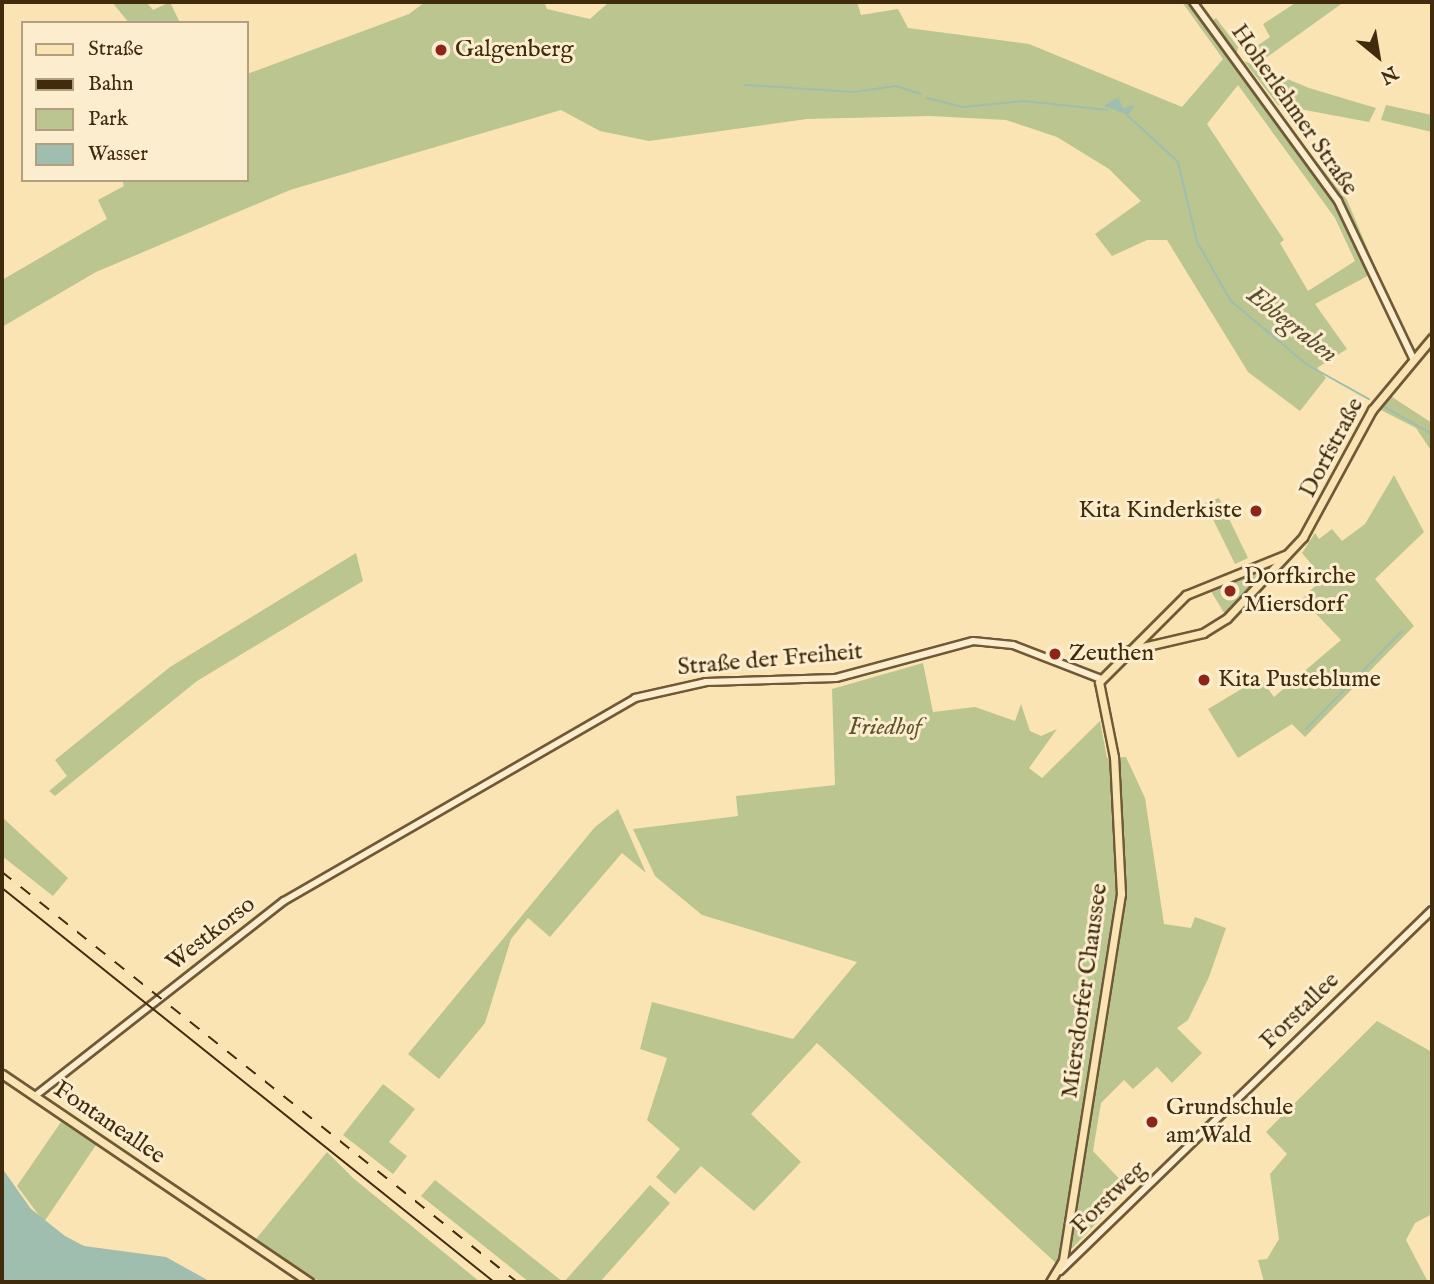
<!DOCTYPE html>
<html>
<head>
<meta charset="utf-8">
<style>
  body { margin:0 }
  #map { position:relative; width:1434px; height:1284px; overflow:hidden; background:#fbe4b4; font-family:"IM FELL English",serif }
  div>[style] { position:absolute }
  .green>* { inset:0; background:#bac590 }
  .water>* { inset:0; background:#9fbeaf }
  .stream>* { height:2px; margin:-1px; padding:0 1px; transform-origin:1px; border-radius:1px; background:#9fbeaf }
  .roads { filter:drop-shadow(2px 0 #6f5936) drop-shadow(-2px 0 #6f5936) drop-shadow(0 2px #6f5936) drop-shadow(0 -2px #6f5936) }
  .minor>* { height:6px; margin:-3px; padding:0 3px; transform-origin:3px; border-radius:3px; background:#fcedce }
  .major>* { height:7px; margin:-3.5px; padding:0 3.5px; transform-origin:3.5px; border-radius:3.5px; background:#fbe4b4 }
  .tram>* { height:2px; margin:-1px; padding:0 1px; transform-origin:1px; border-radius:1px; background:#402b0c }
  .rail>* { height:2px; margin-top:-1px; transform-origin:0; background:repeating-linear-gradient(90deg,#402b0c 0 12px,transparent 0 24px) }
  .dots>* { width:19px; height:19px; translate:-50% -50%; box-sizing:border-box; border:4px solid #fcedce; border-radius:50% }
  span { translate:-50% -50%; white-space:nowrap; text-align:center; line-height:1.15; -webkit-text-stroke:6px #fcedce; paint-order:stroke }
  .poi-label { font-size:24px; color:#402b0c }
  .left { translate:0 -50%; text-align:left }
  .right { translate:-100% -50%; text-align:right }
  .street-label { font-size:24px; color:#402b0c }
  .park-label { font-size:24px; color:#5e522d; font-style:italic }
  .water-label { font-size:26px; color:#585035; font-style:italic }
  .frame { position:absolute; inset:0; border:4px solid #402b0c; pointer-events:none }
  .legend { position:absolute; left:21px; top:21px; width:228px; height:161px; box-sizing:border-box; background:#fcedce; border:2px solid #b19f80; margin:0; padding:9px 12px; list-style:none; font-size:21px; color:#402b0c }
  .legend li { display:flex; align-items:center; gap:14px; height:35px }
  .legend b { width:35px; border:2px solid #b19f80 }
  .north { position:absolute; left:1343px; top:21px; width:70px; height:70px; -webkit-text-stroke:5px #fcedce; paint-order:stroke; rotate:150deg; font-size:19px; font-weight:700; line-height:28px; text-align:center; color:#402b0c }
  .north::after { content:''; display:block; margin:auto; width:24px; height:32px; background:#402b0c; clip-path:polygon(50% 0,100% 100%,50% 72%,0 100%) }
</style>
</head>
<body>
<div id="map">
  <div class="green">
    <div style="clip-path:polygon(112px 2px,146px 2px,153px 10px,170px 2px,180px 23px,129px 23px)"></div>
    <div style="clip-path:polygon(evenodd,425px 2px,544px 2px,547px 9px,590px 19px,609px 2px,857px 2px,861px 15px,898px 9px,908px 28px,1029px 44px,1182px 107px,1223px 59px,1182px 2px,1189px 2px,1347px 200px,1377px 271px,1315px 304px,1347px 349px,1317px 368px,1326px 378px,1300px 411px,1248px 372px,1167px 240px,1147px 240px,1112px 256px,1095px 234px,1141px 201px,1109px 169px,1057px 137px,1006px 120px,930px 116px,807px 119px,649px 141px,600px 131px,561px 110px,290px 190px,96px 272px,2px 327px,2px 280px,107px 219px,98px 200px,124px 186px,122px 180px,247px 180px,247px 74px,409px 14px,425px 2px,1238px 85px,1335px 218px,1355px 261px,1308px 291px,1280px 243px,1284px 240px,1207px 124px,1238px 85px)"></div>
    <div style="clip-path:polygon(1297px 2px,1344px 2px,1263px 60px,1245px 54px,1270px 37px,1263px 24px)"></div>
    <div style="clip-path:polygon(1216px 18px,1238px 47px,1236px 57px,1211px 22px)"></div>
    <div style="clip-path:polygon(1244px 61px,1309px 88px,1376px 108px,1369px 122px,1278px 105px)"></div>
    <div style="clip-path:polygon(1386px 105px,1432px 115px,1432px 132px,1381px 120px)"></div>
    <div style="clip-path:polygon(1389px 395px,1432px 423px,1432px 452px,1416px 428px,1379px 409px)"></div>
    <div style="clip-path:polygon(1394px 475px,1424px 532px,1375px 579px,1414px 626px,1305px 737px,1292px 724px,1238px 758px,1208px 709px,1260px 678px,1274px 697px,1341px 640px,1302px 599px,1323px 578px,1302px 553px,1315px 533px,1319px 539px,1332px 529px,1342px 541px,1365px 524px)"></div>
    <div style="clip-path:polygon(1219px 498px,1248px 558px,1235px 564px,1205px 503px)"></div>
    <div style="clip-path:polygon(356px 553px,363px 581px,197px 681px,55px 796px,49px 791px,67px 776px,55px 760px,170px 667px)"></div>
    <div style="clip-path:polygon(1267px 563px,1269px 571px,1226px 616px,1209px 588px)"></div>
    <div style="clip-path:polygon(923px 663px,933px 712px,975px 707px,1015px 721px,1021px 704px,1030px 731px,1041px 736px,1057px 729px,1029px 768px,1042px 778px,1100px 721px,1107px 758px,1126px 757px,1145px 798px,1164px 924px,1191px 928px,1195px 917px,1226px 928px,1209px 977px,1188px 1020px,1177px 1028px,1202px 1053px,1172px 1083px,1157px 1067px,1133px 1089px,1124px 1080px,1101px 1103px,1093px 1151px,1129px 1189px,1057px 1264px,817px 1043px,751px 1114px,801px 1162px,754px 1211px,701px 1166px,675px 1194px,656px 1177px,680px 1149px,647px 1120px,667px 1058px,640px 1049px,652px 1002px,793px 1039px,857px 962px,702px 915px,655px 876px,633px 829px,738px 816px,736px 796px,835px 785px,832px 689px)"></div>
    <div style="clip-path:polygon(618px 809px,646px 873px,622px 853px,550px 937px,528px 918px,511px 939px,485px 1023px,439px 1079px,408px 1054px,595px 827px)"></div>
    <div style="clip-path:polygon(2px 817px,68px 878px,53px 896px,2px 856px)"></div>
    <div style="clip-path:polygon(1377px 1021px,1432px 1052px,1432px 1214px,1415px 1223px,1406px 1240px,1428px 1282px,1264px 1282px,1258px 1260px,1267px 1259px,1279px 1239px,1270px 1174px,1287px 1154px,1266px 1132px)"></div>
    <div style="clip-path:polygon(383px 1084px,415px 1109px,389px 1142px,407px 1156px,393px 1174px,343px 1135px)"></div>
    <div style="clip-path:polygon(61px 1122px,96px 1145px,44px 1222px,17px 1186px)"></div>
    <div style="clip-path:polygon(327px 1152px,353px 1178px,480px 1282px,320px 1282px,256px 1239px)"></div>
    <div style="clip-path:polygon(435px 1180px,563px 1282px,529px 1282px,421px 1196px)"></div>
    <div style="clip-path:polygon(650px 1185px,670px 1203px,600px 1282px,564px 1282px)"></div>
  </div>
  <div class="water">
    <div style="clip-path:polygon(1118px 97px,1123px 108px,1135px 105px,1128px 115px,1104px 106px)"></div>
    <div style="clip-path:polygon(2px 1168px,31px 1209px,65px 1236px,84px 1246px,166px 1257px,211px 1282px,2px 1282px)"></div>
  </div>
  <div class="stream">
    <div style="left:745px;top:85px;width:109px;rotate:3.7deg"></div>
    <div style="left:854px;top:92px;width:42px;rotate:-8.1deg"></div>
    <div style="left:896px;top:86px;width:26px;rotate:18deg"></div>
    <div style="left:927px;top:98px;width:38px;rotate:14deg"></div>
    <div style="left:964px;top:107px;width:60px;rotate:-5.7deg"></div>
    <div style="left:1024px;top:101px;width:84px;rotate:6.1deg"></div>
    <div style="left:1127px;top:115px;width:69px;rotate:42.7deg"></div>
    <div style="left:1178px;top:162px;width:82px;rotate:76.6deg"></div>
    <div style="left:1197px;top:242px;width:68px;rotate:60deg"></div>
    <div style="left:1231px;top:301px;width:98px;rotate:40deg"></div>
    <div style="left:1306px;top:364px;width:72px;rotate:29.1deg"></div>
    <div style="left:1383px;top:406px;width:56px;rotate:29.7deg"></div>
    <div style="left:1306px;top:729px;width:137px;rotate:-45.6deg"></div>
  </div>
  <div class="roads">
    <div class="minor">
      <div style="left:1193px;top:2px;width:246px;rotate:53.9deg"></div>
      <div style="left:1338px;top:201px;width:174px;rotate:64.5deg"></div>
      <div style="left:35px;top:1096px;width:316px;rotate:-38.1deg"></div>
      <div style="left:284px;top:901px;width:405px;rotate:-30deg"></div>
      <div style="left:635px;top:698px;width:73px;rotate:-12.7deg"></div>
      <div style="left:706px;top:682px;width:130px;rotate:-1.8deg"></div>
      <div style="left:836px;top:678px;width:142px;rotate:-15.1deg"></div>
      <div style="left:973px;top:641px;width:40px;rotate:5.7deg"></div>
      <div style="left:1013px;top:645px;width:94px;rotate:21.1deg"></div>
      <div style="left:1060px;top:1271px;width:518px;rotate:-44.14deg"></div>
    </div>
    <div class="major">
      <div style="left:1130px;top:650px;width:75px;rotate:-13.1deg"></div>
      <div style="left:1203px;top:633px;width:28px;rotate:-32deg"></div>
      <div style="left:1227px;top:618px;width:111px;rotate:-46.8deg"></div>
      <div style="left:1303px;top:537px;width:145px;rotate:-61.5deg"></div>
      <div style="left:1372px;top:410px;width:94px;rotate:-50.2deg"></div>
      <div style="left:2px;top:1074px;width:371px;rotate:34.1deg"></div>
      <div style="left:1050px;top:1282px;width:26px;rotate:-59deg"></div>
      <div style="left:1063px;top:1260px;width:371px;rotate:-81deg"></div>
      <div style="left:1121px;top:894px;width:137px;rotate:-92.9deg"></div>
      <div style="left:1114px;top:757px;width:76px;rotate:-101.3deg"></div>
      <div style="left:1099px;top:682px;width:123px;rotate:-45deg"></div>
      <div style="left:1186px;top:595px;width:107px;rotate:-22deg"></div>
    </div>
  </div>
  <div class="tram">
    <div style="left:2px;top:888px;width:630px;rotate:38.69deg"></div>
  </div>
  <div class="rail">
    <div style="left:2px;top:872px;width:658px;rotate:38.52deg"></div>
  </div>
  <div class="dots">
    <div style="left:441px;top:50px;background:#8f2418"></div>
    <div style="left:1256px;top:511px;background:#8f2418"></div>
    <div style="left:1230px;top:591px;background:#8f2418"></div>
    <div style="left:1055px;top:654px;background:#8f2418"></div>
    <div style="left:1204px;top:680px;background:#8f2418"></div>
    <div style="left:1152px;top:1122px;background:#8f2418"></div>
  </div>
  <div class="poi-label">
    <span class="left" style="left:455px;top:50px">Galgenberg</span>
    <span class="right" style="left:1242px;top:511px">Kita Kinderkiste</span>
    <span class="left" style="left:1244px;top:591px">Dorfkirche<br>Miersdorf</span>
    <span class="left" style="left:1069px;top:654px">Zeuthen</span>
    <span class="left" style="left:1218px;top:680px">Kita Pusteblume</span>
    <span class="left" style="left:1166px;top:1122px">Grundschule<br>am Wald</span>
  </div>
  <div class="street-label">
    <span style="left:1294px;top:110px;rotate:55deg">Hoherlehmer Straße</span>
    <span style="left:1332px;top:448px;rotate:-62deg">Dorfstraße</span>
    <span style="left:770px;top:660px;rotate:-5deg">Straße der Freiheit</span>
    <span style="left:211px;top:934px;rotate:-38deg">Westkorso</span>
    <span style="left:1085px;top:991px;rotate:-82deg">Miersdorfer Chaussee</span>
    <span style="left:1300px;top:1011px;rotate:-44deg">Forstallee</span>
    <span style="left:109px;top:1123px;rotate:34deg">Fontaneallee</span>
    <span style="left:1109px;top:1198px;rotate:-44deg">Forstweg</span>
  </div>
  <div class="park-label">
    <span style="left:885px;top:728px">Friedhof</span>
  </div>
  <div class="water-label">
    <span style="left:1292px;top:325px;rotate:38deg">Ebbegraben</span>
  </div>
  <div class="frame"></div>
  <ul class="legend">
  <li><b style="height:9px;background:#fbe4b4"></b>Straße</li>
  <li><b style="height:9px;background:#402b0c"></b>Bahn</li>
  <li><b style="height:19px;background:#bac590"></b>Park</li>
  <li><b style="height:19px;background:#9fbeaf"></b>Wasser</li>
  </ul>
  <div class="north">N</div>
</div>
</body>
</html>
